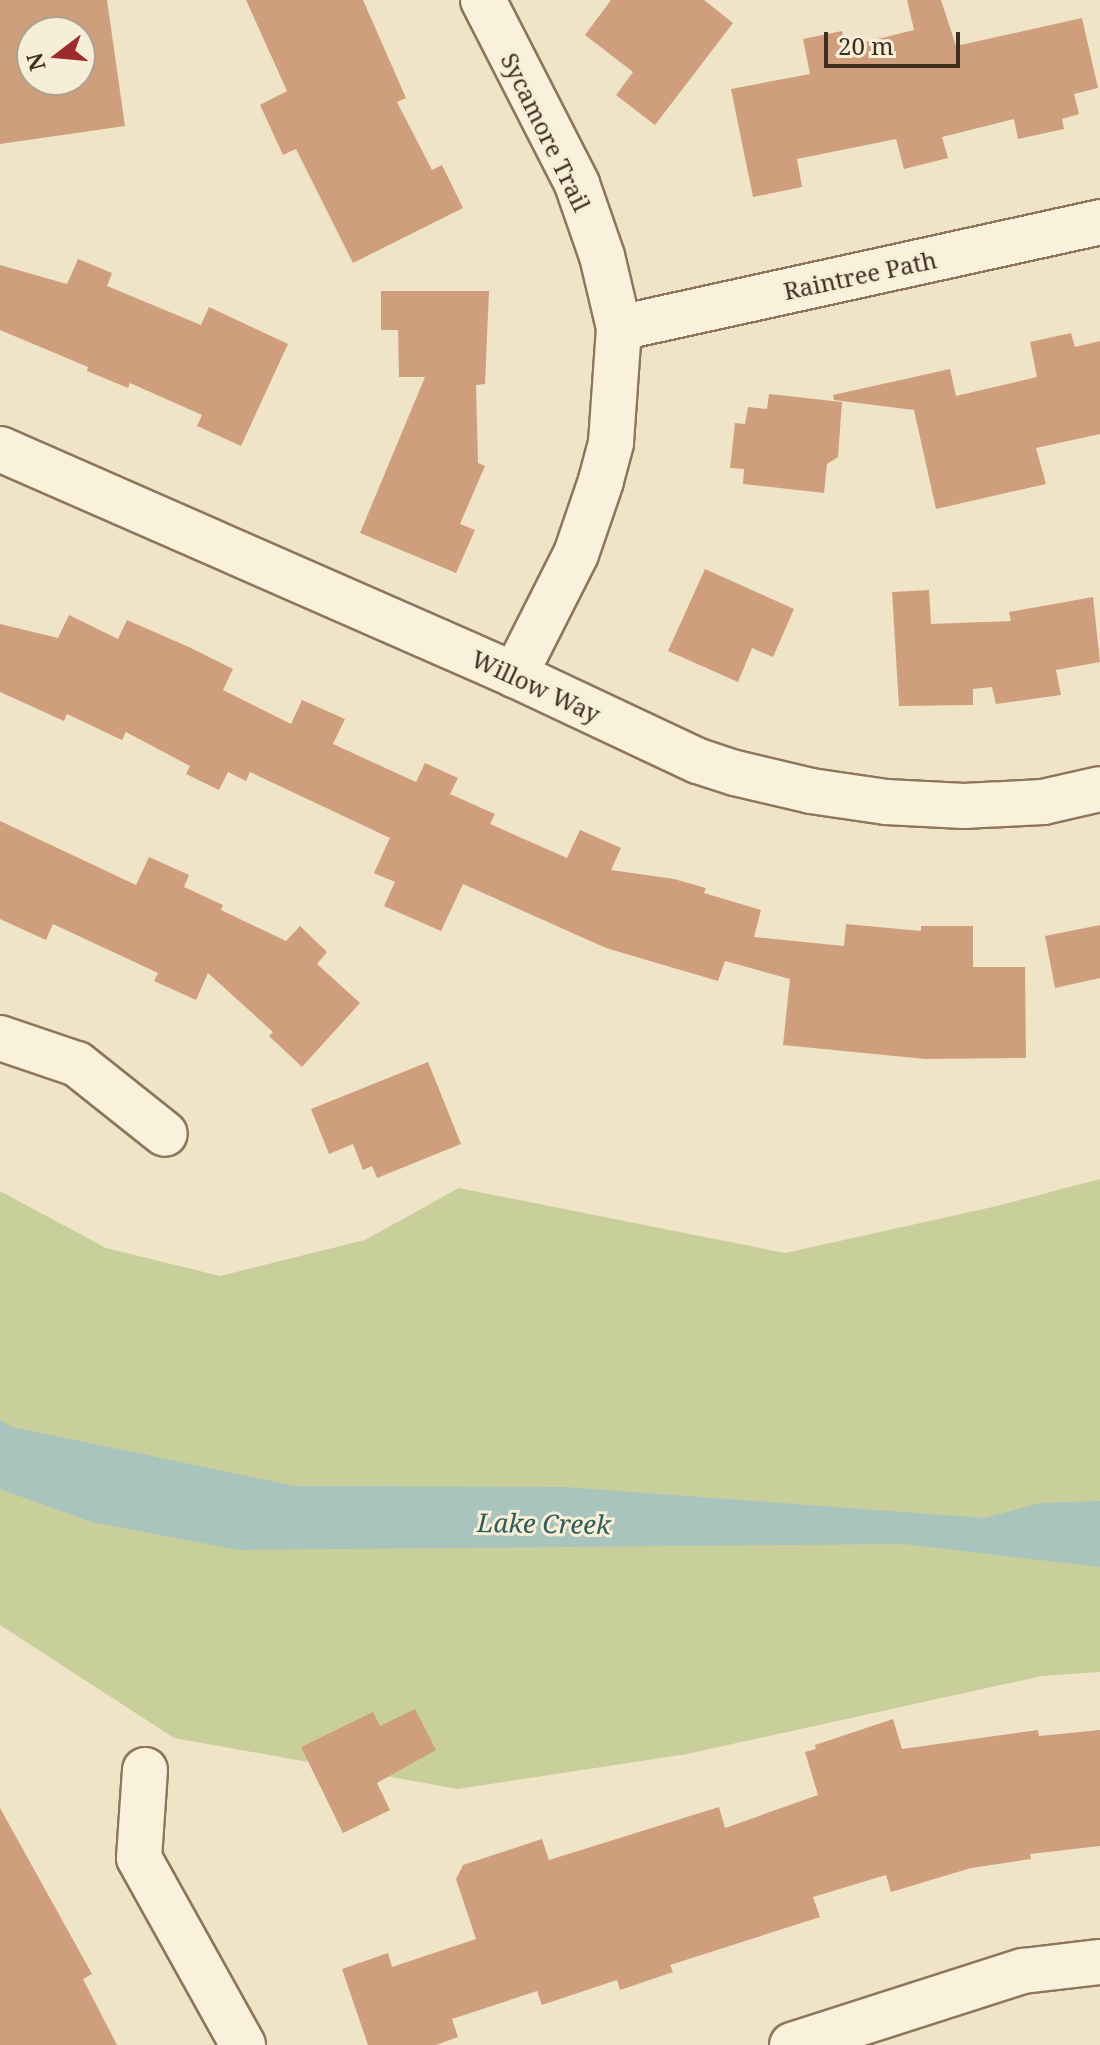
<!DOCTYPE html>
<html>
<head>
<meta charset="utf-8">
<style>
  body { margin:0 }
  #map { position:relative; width:1100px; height:2045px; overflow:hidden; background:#f0e4c8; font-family:"Noto Serif",serif }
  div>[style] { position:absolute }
  .green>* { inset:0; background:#c9cf9b }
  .water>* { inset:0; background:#a9c4bc }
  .building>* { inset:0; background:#cf9f7d }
  .roads { filter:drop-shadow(2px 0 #8d765c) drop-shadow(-2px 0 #8d765c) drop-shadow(0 2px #8d765c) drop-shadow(0 -2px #8d765c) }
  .street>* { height:44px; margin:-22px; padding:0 22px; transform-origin:22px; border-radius:22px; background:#faf1dc }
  span { translate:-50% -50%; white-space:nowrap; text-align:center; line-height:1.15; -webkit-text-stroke:6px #f7eed8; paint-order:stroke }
  .street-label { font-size:24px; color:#3d2e20 }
  .water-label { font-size:26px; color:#2f5d5a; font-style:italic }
  .north { position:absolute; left:16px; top:16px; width:80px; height:80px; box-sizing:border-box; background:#f7eed8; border:2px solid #ada18e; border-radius:50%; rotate:254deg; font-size:22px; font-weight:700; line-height:32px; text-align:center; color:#3d2e20 }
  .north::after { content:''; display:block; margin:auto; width:28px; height:36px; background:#9e2a2b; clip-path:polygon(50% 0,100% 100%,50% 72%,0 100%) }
  .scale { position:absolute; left:824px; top:32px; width:136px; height:36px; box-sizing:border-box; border:4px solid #3d2e20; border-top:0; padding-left:10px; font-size:24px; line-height:28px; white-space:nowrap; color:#3d2e20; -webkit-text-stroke:6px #f7eed8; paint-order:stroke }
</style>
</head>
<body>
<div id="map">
  <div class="green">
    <div style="clip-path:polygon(1100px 1179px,1100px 1672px,1042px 1676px,687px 1754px,458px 1789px,174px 1738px,0 1625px,0 1191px,106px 1248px,220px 1276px,365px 1240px,459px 1188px,785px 1253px,997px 1206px)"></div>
  </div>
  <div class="water">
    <div style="clip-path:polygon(0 1420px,12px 1427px,295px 1486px,565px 1487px,984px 1518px,1041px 1503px,1100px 1501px,1100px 1567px,903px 1544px,239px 1550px,92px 1522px,0 1489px)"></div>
  </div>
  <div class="building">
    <div style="clip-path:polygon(evenodd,0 0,107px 0,125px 126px,0 144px,0 0,32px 32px,80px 32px,80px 80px,32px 80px,32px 32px)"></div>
    <div style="clip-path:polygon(246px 0,363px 0,406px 98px,397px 102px,432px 170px,442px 165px,463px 208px,353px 263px,296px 149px,283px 155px,260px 105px,287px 91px)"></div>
    <div style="clip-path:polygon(611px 0,704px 0,733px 23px,655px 125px,616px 95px,633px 72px,585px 35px)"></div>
    <div style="clip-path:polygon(907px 0,941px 0,956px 46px,1082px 18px,1098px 88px,1074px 94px,1079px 114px,1062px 119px,1064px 129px,1018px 139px,1014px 119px,942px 137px,948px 158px,904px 169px,896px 139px,797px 159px,802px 187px,753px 197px,731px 89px,810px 74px,803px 39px,842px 31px,845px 47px,914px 30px)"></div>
    <div style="clip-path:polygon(78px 259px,112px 273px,107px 286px,201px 325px,209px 307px,288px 344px,241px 446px,197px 426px,202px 415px,130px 383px,128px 388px,87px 371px,88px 367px,0 330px,0 265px,67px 284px)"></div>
    <div style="clip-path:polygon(381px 291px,489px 291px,485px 384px,476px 385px,478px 463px,485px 466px,460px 524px,475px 530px,456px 573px,360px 533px,425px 377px,399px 377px,398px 330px,381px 330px)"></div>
    <div style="clip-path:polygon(1071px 333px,1075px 347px,1100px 341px,1100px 434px,1036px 448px,1046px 484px,936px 509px,914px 410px,834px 400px,833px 395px,950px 369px,956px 396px,1037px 377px,1030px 342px)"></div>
    <div style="clip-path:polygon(769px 394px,842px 402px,838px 457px,827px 464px,824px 493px,743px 484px,744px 469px,730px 468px,735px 423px,745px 424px,748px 407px,767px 409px)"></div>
    <div style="clip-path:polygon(705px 569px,794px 609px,773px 657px,752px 648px,738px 682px,668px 651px)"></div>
    <div style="clip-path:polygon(929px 590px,931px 624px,1011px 621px,1009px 612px,1093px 597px,1100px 662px,1056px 670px,1061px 695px,996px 704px,992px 687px,973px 689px,973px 705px,899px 706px,892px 592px)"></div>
    <div style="clip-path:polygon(69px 615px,118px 639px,127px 620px,191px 648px,233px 669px,223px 690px,291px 724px,302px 700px,345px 719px,333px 744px,416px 782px,425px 763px,458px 778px,450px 794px,495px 814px,490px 824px,567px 858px,580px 830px,621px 848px,611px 870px,674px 879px,706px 888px,704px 893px,761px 910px,754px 937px,844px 946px,846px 924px,921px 931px,921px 926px,973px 926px,973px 967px,1025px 967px,1026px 1058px,925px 1059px,783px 1045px,790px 979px,725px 961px,718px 981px,606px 948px,463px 884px,441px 931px,384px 906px,395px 882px,374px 873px,390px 838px,250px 772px,246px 781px,228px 772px,219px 790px,186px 774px,190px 766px,126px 732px,122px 740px,67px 714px,64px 721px,0 692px,0 624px,58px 638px)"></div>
    <div style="clip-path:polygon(0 821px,136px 885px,149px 857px,189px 875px,184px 887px,223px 905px,221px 910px,286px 941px,300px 926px,327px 952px,317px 964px,360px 1003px,302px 1067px,269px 1036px,273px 1032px,208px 973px,196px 1000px,154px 981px,158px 973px,53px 924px,46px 940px,0 919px)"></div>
    <div style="clip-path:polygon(1100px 925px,1100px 978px,1055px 988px,1045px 936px)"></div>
    <div style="clip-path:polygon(428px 1062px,461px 1144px,377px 1178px,372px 1166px,363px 1170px,353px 1144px,329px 1154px,311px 1109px)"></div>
    <div style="clip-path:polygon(415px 1709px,436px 1750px,377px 1783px,390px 1810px,343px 1833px,301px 1747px,373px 1712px,380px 1726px)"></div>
    <div style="clip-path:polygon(893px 1719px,902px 1749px,1038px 1730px,1039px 1736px,1100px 1730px,1100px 1846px,1030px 1854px,1031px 1859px,971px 1868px,891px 1892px,886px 1875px,813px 1897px,820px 1917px,670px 1965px,673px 1972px,620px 1990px,617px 1980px,542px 2005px,537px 1991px,452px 2019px,458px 2037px,436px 2045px,368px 2045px,342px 1969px,388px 1953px,392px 1967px,476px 1939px,456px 1879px,463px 1865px,542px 1839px,549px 1860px,719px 1807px,725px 1828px,818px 1795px,805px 1752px,816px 1749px,815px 1745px)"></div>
    <div style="clip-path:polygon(0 1808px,92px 1974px,83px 1979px,117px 2045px,0 2045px)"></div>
  </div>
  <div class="roads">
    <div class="street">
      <div style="left:483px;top:0;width:207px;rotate:62.9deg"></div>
      <div style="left:577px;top:184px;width:76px;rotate:70.9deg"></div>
      <div style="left:602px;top:256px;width:74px;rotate:76.7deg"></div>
      <div style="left:619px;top:328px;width:115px;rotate:94deg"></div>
      <div style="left:611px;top:443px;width:39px;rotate:105deg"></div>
      <div style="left:601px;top:481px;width:77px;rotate:108.9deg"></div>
      <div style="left:576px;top:554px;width:136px;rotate:116.8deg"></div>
      <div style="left:619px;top:328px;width:493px;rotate:-12.4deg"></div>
      <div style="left:0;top:449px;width:562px;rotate:23.69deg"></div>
      <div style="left:515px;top:675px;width:202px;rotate:25.2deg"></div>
      <div style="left:698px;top:761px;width:39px;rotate:18deg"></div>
      <div style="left:735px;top:773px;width:78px;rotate:13.3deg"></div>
      <div style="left:811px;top:791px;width:76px;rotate:8.3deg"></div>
      <div style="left:886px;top:802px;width:78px;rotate:2.9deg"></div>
      <div style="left:964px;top:806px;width:79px;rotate:-2.9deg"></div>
      <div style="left:1043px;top:802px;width:58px;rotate:-12.8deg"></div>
      <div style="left:0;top:1038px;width:81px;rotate:18.7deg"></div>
      <div style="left:77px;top:1064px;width:112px;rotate:38.5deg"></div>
      <div style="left:145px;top:1770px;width:88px;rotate:93.9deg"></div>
      <div style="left:139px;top:1858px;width:214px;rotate:60.9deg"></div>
      <div style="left:792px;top:2045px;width:243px;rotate:-17.8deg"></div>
      <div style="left:1023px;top:1971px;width:78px;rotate:-6.7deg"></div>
    </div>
  </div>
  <div class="street-label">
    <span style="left:546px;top:132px;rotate:64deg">Sycamore Trail</span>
    <span style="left:860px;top:275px;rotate:-12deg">Raintree Path</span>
    <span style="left:536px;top:686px;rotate:25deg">Willow Way</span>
  </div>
  <div class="water-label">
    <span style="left:544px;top:1524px;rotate:1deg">Lake Creek</span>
  </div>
  <div class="north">N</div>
  <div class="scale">20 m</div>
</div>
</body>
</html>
